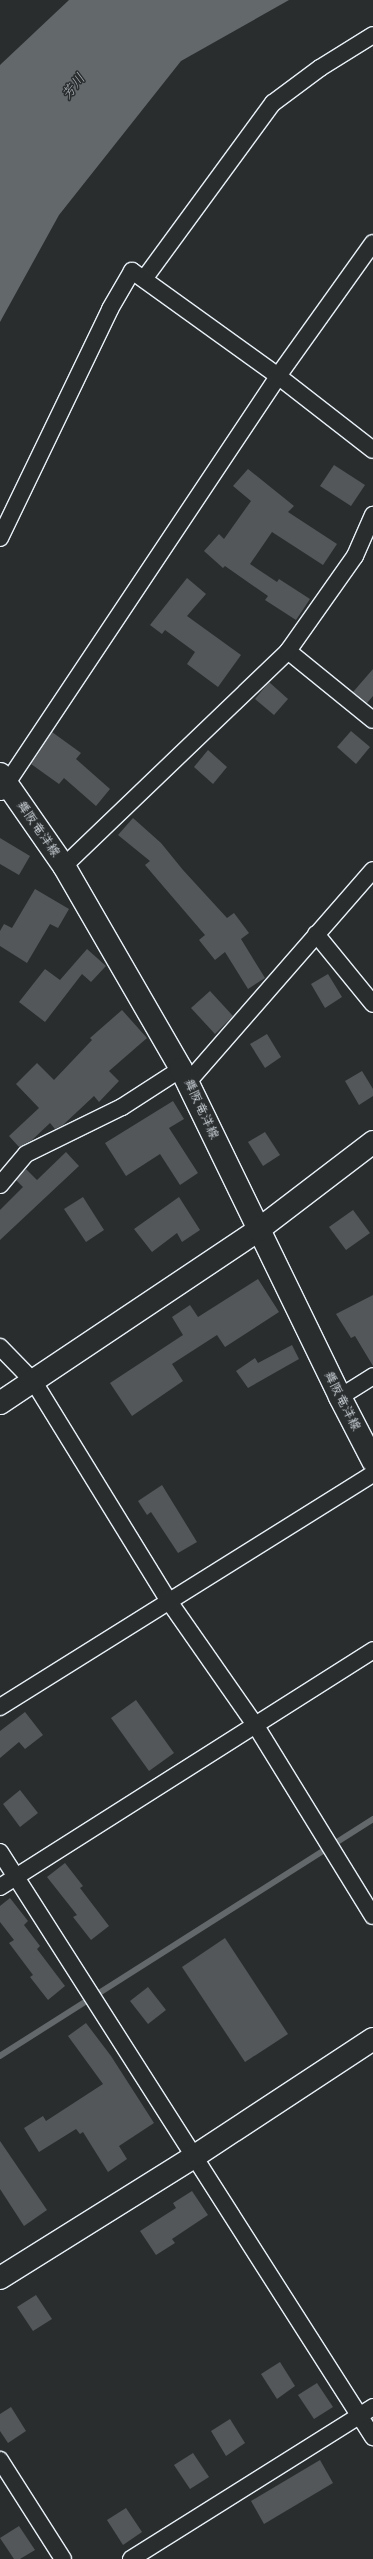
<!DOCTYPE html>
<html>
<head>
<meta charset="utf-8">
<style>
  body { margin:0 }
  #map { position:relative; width:373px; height:2559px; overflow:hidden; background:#2a2d2e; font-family:Delius,"Klee One",sans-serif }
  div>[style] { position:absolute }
  .water>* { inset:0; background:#63686b }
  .stream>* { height:5.5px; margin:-2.75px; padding:0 2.75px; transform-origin:2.75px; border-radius:2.75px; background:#63686b }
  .building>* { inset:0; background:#535759 }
  .roads { filter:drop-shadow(1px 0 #e8f1f8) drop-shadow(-1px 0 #e8f1f8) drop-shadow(0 1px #e8f1f8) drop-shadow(0 -1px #e8f1f8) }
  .street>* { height:16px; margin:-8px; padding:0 8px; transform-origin:8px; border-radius:8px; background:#2a2d2e }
  .secondary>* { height:22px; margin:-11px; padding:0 11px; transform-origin:11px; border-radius:11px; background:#2a2d2e }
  span { translate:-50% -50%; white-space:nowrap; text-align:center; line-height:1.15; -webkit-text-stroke:3px #2a2d2e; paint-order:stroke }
  .street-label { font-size:13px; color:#e8f1f8 }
  .water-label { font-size:14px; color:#acb3b9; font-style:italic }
</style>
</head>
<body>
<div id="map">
  <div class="water">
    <div style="clip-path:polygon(69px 0,289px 0,181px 61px,59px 215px,0 322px,0 65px)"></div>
  </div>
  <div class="stream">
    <div style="left:0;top:2056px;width:442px;rotate:-32.4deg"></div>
  </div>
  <div class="building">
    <div style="clip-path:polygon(334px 465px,365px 485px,351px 506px,320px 486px)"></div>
    <div style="clip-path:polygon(248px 469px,294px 506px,288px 512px,337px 544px,323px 565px,272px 532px,250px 564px,277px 582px,279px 579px,310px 599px,296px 620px,265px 600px,268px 596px,225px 566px,223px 568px,204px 551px,219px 534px,224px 539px,251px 501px,233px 486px)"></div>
    <div style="clip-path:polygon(187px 578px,206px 594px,187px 616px,241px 655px,218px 687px,187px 664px,195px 652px,165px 630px,162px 634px,150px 625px)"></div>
    <div style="clip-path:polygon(373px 669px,373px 696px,367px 703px,353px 692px)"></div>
    <div style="clip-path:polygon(269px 682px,288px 699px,274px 715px,255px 699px)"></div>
    <div style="clip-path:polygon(351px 731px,370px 747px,356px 764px,337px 747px)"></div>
    <div style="clip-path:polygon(52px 732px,81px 753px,76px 759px,110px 789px,96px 806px,64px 778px,59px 784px,31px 764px)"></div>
    <div style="clip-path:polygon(208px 750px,227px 767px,213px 784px,194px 767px)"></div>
    <div style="clip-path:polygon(133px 818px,161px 843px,183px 870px,227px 918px,234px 913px,249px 933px,241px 939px,265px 978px,248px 989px,225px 952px,215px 960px,199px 940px,205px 935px,145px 865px,150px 861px,118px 835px)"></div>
    <div style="clip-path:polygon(0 838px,30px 856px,19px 875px,0 864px)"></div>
    <div style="clip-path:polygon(35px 889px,69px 909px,58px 928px,50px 924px,27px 963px,0 946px,0 931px,4px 924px,12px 928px)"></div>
    <div style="clip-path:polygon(87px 949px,106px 966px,91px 982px,82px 974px,45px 1022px,19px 1002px,45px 969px,60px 980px)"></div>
    <div style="clip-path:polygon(328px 974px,342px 997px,325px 1008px,311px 984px)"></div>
    <div style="clip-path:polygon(210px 991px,233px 1016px,215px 1034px,191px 1008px)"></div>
    <div style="clip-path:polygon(122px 1010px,147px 1038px,109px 1071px,119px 1081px,99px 1102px,94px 1096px,63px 1125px,55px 1129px,50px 1123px,32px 1140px,19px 1147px,9px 1136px,39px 1108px,16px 1084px,37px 1063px,54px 1080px,92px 1040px,90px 1038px)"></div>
    <div style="clip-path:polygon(267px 1034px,281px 1057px,265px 1068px,250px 1044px)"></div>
    <div style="clip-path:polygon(362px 1071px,373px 1089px,373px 1096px,359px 1105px,345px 1081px)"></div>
    <div style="clip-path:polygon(173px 1101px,184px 1119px,169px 1128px,198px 1173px,180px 1185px,160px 1154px,126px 1176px,105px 1143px)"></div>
    <div style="clip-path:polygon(265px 1132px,280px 1155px,263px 1166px,248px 1142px)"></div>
    <div style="clip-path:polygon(66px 1152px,79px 1166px,0 1240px,0 1210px,23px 1187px,16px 1180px,26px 1169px,37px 1180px)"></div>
    <div style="clip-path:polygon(83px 1197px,104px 1230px,86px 1242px,64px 1209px)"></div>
    <div style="clip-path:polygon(179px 1197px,200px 1230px,182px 1242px,177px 1233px,152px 1252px,134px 1229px)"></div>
    <div style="clip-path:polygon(353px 1210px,370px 1233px,346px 1250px,329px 1227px)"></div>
    <div style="clip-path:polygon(258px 1279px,279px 1312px,225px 1347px,217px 1335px,172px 1364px,183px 1381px,132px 1416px,110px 1383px,183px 1335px,172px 1317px,190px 1305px,198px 1317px)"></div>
    <div style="clip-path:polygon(373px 1295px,373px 1366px,355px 1336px,351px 1338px,336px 1314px)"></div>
    <div style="clip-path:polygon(292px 1345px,299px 1359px,248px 1388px,236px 1371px,255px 1358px,258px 1363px)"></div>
    <div style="clip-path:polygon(162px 1485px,197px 1542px,178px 1553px,151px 1512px,147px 1515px,138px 1501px)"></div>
    <div style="clip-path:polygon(136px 1700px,174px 1753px,149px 1771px,111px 1718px)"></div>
    <div style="clip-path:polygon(25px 1712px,43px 1735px,25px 1749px,19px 1742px,0 1758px,0 1731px)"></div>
    <div style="clip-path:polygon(20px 1790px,38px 1813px,20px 1827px,3px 1804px)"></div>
    <div style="clip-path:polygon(65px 1863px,83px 1886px,80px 1888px,109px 1926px,91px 1940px,73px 1917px,77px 1915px,47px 1877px)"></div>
    <div style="clip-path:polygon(10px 1898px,28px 1921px,24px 1925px,40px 1946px,37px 1949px,65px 1986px,48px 2000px,30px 1977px,33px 1975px,9px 1943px,14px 1940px,0 1922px,0 1906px)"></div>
    <div style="clip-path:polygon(225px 1938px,288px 2034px,245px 2062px,182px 1967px)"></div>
    <div style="clip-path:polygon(148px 1987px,166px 2010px,148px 2024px,130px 2001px)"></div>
    <div style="clip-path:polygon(86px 2023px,111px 2056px,154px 2123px,119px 2146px,127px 2159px,108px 2172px,83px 2132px,80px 2134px,76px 2129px,39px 2152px,24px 2128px,43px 2116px,46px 2121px,103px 2084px,68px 2036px)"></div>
    <div style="clip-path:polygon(0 2141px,47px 2210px,24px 2226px,0 2189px)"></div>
    <div style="clip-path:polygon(192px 2191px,208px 2215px,172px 2239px,175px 2243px,156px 2255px,140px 2231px,176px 2208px,173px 2203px)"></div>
    <div style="clip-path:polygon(36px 2295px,52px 2319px,33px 2331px,17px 2307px)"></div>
    <div style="clip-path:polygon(280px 2362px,295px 2386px,277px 2399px,261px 2374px)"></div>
    <div style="clip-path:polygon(317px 2383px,333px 2407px,314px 2419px,298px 2395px)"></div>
    <div style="clip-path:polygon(11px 2407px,26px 2431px,8px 2443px,0 2431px,0 2414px)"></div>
    <div style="clip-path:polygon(230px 2419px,245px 2443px,226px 2456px,211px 2431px)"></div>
    <div style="clip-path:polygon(193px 2453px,209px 2477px,190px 2489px,174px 2465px)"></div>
    <div style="clip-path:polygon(320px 2460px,333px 2483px,264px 2524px,251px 2501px)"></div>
    <div style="clip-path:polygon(126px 2508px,142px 2532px,123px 2545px,107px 2520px)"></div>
    <div style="clip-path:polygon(19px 2526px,35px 2550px,20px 2559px,14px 2559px,0 2538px)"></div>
  </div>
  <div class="roads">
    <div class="street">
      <div style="left:144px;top:279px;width:218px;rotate:-53.8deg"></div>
      <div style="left:273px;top:103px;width:59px;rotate:-36.7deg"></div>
      <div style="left:320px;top:68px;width:62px;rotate:-31.9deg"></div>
      <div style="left:0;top:538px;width:254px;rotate:-64.3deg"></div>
      <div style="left:110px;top:309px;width:44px;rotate:-59.9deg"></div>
      <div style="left:132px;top:271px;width:180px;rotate:35.7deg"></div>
      <div style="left:278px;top:376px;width:120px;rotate:37.9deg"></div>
      <div style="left:288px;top:651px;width:109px;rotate:39.1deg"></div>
      <div style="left:1px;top:792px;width:500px;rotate:-56.3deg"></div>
      <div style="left:278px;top:376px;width:163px;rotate:-54.5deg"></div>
      <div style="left:64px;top:866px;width:310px;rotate:-43.8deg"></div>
      <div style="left:288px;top:651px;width:116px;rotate:-54.8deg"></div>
      <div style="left:355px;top:556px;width:45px;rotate:-66.3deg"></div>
      <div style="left:316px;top:934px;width:90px;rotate:50.8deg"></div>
      <div style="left:188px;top:1082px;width:281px;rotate:-48.9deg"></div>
      <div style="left:0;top:1185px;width:40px;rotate:-50deg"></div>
      <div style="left:26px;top:1154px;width:107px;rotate:-26.1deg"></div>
      <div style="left:122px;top:1107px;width:70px;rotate:-32.8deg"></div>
      <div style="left:0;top:1347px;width:49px;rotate:45.8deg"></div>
      <div style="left:34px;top:1382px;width:256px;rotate:58.4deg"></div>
      <div style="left:168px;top:1600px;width:154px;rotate:55.1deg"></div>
      <div style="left:256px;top:1726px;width:223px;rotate:58.4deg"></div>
      <div style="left:340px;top:1397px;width:39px;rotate:-32deg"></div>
      <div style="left:0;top:1707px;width:440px;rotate:-32deg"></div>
      <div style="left:0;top:1852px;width:694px;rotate:57.48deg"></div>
      <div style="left:0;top:1887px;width:442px;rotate:-32.4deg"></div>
      <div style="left:0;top:2460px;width:117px;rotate:57.5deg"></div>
      <div style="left:131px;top:2559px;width:286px;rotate:-32.1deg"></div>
    </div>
    <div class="secondary">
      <div style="left:0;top:774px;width:112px;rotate:55.2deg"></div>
      <div style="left:64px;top:866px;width:234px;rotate:60deg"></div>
      <div style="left:181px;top:1069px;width:365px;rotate:64.1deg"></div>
      <div style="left:340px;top:1397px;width:72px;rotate:62.7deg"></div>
      <div style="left:0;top:1403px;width:311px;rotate:-33.8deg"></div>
      <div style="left:258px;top:1230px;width:145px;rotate:-37.4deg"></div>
      <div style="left:0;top:2278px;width:230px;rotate:-32deg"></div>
      <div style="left:195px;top:2156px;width:213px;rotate:-33.3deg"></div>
    </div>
  </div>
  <div class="street-label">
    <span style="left:38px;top:829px;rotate:55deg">舞阪竜洋線</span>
    <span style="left:201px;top:1109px;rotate:65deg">舞阪竜洋線</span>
    <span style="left:342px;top:1401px;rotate:63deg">舞阪竜洋線</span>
  </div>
  <div class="water-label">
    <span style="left:73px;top:86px;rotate:-51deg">芳川</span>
  </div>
</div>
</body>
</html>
